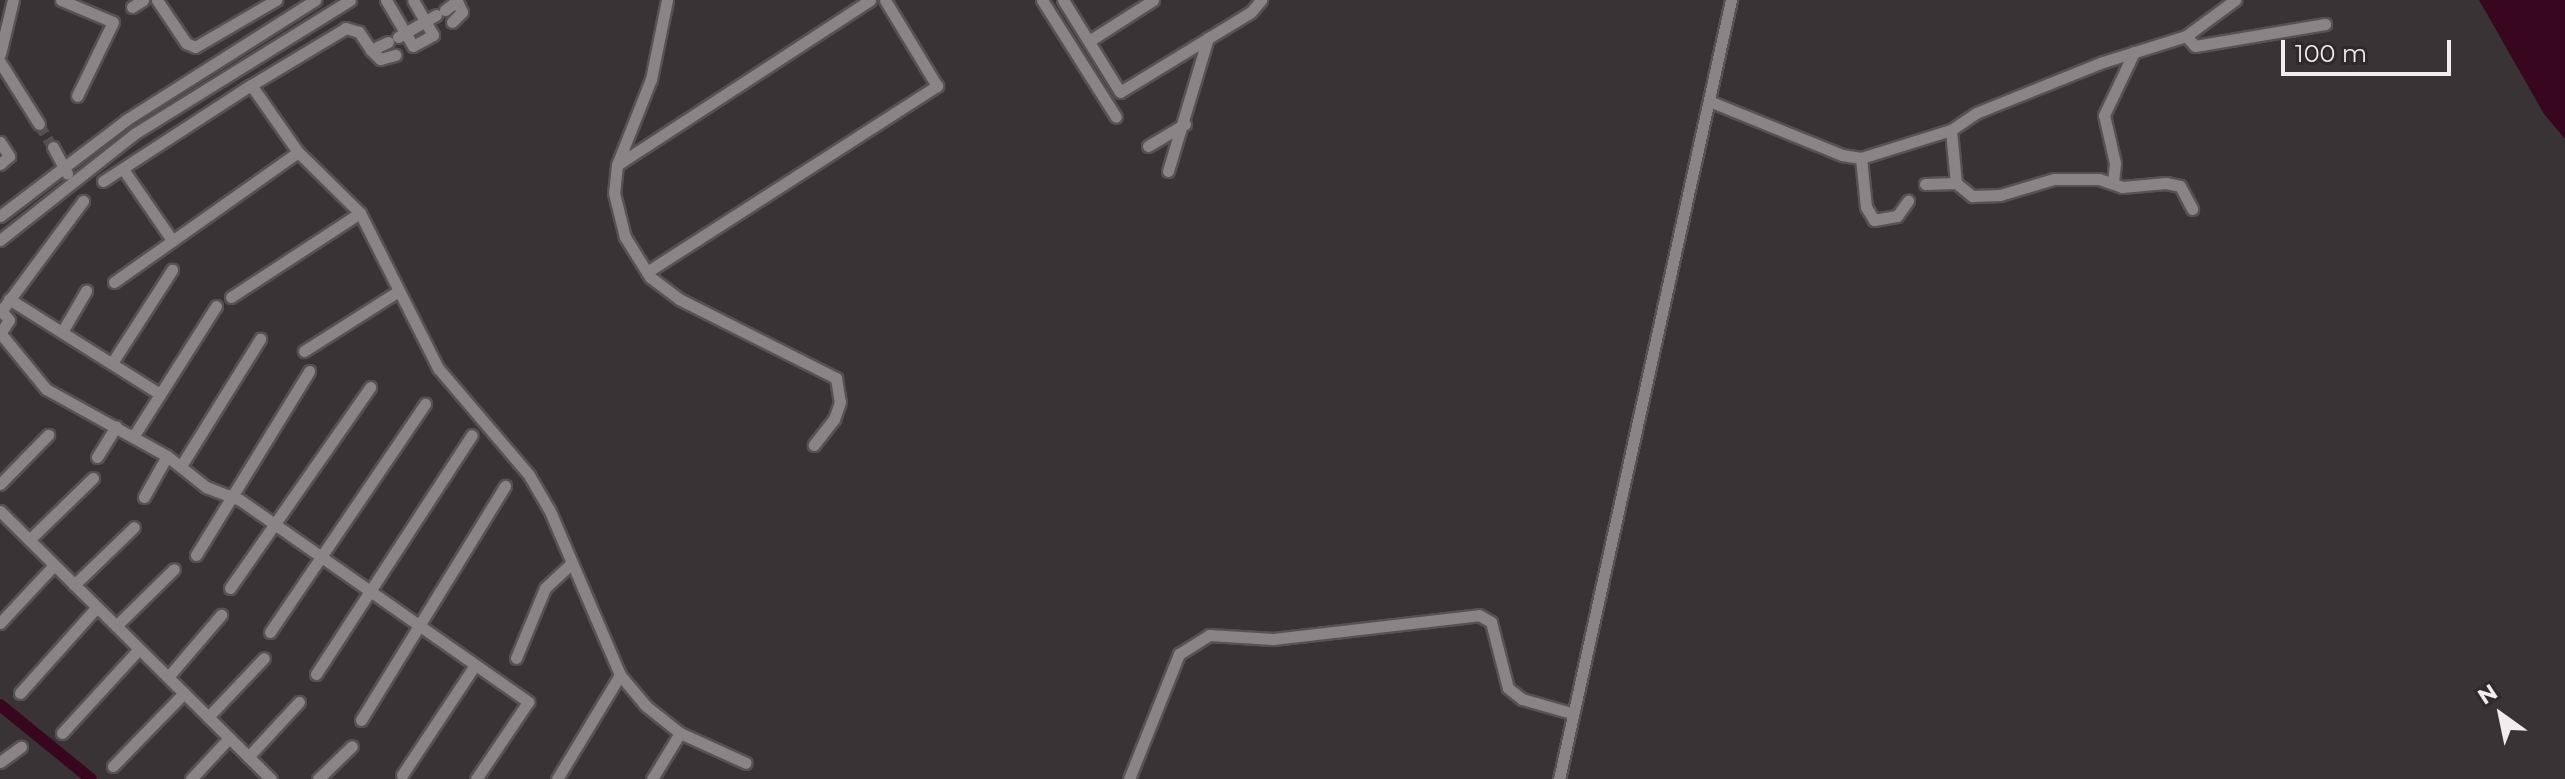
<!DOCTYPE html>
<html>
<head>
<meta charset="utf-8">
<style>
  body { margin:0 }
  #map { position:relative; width:2565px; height:779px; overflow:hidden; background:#393335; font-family:Montserrat,sans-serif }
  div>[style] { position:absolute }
  .water>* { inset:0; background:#38071f }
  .canal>* { height:12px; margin:-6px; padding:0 6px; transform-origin:6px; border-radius:6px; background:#38071f }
  .minor-tunnel>* { height:11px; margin-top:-5.5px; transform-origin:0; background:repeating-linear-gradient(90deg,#554f51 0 11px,transparent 0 16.5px) }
  .roads { filter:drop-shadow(2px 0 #565254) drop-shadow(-2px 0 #565254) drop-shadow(0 2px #565254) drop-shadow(0 -2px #565254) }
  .minor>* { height:11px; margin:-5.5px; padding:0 5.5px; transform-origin:5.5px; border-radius:5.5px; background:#8a8486 }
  span { translate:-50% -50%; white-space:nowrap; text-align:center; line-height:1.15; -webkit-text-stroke:6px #2f292b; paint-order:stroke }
  .north { position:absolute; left:2461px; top:675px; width:80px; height:80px; -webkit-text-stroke:6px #2f292b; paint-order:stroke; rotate:327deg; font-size:22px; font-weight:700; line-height:32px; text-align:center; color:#f1edef }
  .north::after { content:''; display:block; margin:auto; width:28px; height:36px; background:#f1edef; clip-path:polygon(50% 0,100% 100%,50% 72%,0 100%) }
  .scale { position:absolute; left:2281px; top:40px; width:170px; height:36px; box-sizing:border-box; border:4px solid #f1edef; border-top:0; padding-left:10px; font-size:24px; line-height:28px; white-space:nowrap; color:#f1edef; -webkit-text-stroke:6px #2f292b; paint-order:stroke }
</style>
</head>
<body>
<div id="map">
  <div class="water">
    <div style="clip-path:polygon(2479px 0,2565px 0,2565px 139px,2544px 114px)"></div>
  </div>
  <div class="canal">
    <div style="left:0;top:705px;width:117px;rotate:39.1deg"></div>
  </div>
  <div class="minor-tunnel">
    <div style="left:39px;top:124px;width:27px;rotate:59deg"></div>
  </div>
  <div class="roads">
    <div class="minor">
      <div style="left:61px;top:0;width:56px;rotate:22.9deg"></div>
      <div style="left:113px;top:22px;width:82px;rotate:115.9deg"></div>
      <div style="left:157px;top:0;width:52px;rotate:56deg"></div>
      <div style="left:186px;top:43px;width:10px;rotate:24deg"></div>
      <div style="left:195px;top:47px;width:94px;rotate:-30.1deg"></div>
      <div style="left:386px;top:0;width:53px;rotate:59.6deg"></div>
      <div style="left:413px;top:46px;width:23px;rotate:-29deg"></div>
      <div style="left:433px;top:35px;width:40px;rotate:-119.7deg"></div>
      <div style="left:667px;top:0;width:81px;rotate:101.4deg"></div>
      <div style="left:651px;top:79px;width:92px;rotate:111.6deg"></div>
      <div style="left:617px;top:165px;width:28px;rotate:96deg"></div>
      <div style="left:614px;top:193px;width:45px;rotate:76deg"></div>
      <div style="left:625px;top:237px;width:47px;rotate:58deg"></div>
      <div style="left:650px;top:277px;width:36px;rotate:37deg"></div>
      <div style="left:679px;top:299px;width:176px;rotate:26.7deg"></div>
      <div style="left:836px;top:378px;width:24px;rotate:81deg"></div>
      <div style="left:840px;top:402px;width:18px;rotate:109deg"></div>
      <div style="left:834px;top:419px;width:33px;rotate:128deg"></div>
      <div style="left:1042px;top:0;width:138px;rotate:57.7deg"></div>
      <div style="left:1063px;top:0;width:108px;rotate:58.2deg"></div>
      <div style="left:1120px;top:92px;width:153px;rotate:-31.4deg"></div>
      <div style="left:1251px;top:12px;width:16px;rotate:-50deg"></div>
      <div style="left:132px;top:7px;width:13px;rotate:-32deg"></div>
      <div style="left:445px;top:10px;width:15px;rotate:-37deg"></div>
      <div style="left:457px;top:1px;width:12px;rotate:66deg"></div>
      <div style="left:462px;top:12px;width:14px;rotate:135deg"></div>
      <div style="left:2186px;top:36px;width:13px;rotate:48deg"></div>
      <div style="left:2195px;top:46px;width:132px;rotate:-9.6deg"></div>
      <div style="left:398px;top:37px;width:44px;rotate:-30.1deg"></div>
      <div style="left:1089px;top:41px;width:76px;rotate:-32.6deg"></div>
      <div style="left:388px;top:42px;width:19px;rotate:155deg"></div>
      <div style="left:371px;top:50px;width:13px;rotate:45deg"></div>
      <div style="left:380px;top:59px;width:16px;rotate:-15deg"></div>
      <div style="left:371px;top:50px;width:22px;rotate:-124deg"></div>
      <div style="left:359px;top:32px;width:14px;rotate:-163deg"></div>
      <div style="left:346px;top:28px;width:111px;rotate:149deg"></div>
      <div style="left:251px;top:85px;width:82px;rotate:55deg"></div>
      <div style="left:298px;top:152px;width:87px;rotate:44.5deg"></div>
      <div style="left:360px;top:213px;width:174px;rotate:63.3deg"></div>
      <div style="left:438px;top:368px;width:140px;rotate:49.6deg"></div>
      <div style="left:529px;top:475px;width:39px;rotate:60deg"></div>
      <div style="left:549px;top:509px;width:181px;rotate:66.8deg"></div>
      <div style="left:620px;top:675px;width:40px;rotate:50deg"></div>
      <div style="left:646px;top:706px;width:43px;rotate:38.5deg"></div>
      <div style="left:680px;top:733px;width:72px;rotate:24.4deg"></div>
      <div style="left:0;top:54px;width:56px;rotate:-76.5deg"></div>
      <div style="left:0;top:62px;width:73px;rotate:57.8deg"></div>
      <div style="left:1709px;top:101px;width:144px;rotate:22.1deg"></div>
      <div style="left:1842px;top:155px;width:19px;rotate:9deg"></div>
      <div style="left:1861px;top:158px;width:94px;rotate:-17.3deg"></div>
      <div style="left:1951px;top:130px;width:30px;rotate:-34deg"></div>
      <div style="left:1976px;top:113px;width:137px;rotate:-21.9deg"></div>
      <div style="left:2103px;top:62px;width:87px;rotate:-17.4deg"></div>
      <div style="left:2186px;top:36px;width:61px;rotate:-36.3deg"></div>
      <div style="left:0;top:142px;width:17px;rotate:57deg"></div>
      <div style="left:9px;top:156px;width:12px;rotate:138deg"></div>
      <div style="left:1148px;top:146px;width:43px;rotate:-30.7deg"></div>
      <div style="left:53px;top:147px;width:30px;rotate:62deg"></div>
      <div style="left:1861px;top:158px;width:49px;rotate:84.2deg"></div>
      <div style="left:1866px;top:207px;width:15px;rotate:58deg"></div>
      <div style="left:1874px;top:220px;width:23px;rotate:-10deg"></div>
      <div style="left:1897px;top:216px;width:19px;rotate:-54deg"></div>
      <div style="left:617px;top:165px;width:302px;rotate:-33.1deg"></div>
      <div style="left:123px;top:169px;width:86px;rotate:55.4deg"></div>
      <div style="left:1168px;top:171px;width:139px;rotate:-73.3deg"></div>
      <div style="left:103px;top:181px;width:176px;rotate:-33deg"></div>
      <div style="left:2113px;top:182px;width:19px;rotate:-84deg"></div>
      <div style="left:2115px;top:163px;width:49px;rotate:-102.9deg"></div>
      <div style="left:2104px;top:115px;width:70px;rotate:-64.5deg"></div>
      <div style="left:1956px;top:183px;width:21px;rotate:39deg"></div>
      <div style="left:1972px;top:196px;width:28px;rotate:-2deg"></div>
      <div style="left:2000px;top:195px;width:56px;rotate:-16.5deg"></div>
      <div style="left:2054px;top:179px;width:45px"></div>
      <div style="left:2099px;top:179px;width:24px;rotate:19deg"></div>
      <div style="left:2122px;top:187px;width:44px;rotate:-5.2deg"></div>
      <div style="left:2166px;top:183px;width:14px;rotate:12deg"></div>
      <div style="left:2180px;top:186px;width:26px;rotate:62deg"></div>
      <div style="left:1925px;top:184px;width:31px;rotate:-2deg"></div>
      <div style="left:1956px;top:183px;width:53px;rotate:-95.4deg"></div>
      <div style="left:0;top:216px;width:158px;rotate:-37.3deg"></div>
      <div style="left:126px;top:120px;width:224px;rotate:-32.4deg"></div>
      <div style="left:0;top:240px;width:171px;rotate:-38.3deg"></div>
      <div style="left:134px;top:134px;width:254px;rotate:-31.8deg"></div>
      <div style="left:647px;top:272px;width:345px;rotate:-32.7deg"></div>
      <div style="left:937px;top:86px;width:100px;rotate:-121.2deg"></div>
      <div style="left:114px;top:282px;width:225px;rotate:-35.2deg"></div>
      <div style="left:231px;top:297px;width:154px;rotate:-33.1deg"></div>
      <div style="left:9px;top:299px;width:178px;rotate:32.2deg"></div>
      <div style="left:0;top:309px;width:14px;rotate:51deg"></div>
      <div style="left:9px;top:320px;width:17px;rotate:123deg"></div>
      <div style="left:2px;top:310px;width:136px;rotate:-53.4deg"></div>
      <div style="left:62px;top:332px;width:48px;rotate:-59.7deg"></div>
      <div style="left:1px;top:334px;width:71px;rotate:50.7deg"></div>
      <div style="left:46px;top:389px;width:138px;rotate:29deg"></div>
      <div style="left:167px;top:456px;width:50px;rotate:38.5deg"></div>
      <div style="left:206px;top:487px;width:36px;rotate:21deg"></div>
      <div style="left:240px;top:500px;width:352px;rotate:35deg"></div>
      <div style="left:528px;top:702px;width:93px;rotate:124deg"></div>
      <div style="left:304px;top:351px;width:110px;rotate:-32.4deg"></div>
      <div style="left:112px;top:363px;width:111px;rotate:-57.2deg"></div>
      <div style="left:133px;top:437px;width:155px;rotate:-57.6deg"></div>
      <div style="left:97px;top:457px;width:36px;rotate:-58deg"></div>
      <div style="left:181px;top:466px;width:150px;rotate:-58.1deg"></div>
      <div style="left:0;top:484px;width:69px;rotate:-45.6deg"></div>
      <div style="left:144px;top:497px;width:47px;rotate:-60.7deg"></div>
      <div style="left:0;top:511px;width:381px;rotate:44.7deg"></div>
      <div style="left:29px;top:540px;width:89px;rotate:-44.1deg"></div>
      <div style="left:196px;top:555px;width:216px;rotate:-58.4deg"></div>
      <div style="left:74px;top:585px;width:83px;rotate:-44deg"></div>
      <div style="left:230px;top:588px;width:245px;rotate:-55.1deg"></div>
      <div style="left:0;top:623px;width:79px;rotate:-47deg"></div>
      <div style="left:116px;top:626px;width:81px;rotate:-44.5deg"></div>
      <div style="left:270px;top:632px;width:276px;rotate:-55.8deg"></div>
      <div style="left:516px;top:658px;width:76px;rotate:-67.5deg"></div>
      <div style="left:545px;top:588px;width:35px;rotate:-43deg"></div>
      <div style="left:316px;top:674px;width:285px;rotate:-56.9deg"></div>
      <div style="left:168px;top:677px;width:82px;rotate:-49.5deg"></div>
      <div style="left:20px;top:693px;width:115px;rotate:-48.2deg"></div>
      <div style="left:208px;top:717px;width:81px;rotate:-46.5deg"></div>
      <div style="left:361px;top:720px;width:275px;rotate:-58.4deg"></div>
      <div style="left:62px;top:733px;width:114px;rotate:-47.5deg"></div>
      <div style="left:248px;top:757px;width:75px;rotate:-47.2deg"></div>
      <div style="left:0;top:762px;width:26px;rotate:-36deg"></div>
      <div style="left:113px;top:766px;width:102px;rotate:-45.8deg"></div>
      <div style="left:402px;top:775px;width:132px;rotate:-56.4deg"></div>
      <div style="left:191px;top:779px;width:56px;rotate:-47.2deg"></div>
      <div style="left:318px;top:779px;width:47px;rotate:-44.1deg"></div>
      <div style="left:557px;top:779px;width:122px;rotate:-58.8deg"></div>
      <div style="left:652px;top:779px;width:54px;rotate:-58.7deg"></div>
      <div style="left:1129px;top:779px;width:135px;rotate:-68.2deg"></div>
      <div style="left:1179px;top:654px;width:36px;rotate:-32deg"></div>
      <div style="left:1209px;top:635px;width:64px;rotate:3.6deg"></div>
      <div style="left:1273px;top:639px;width:207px;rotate:-6.6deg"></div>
      <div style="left:1479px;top:615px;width:14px;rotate:30deg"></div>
      <div style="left:1491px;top:622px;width:68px;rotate:75.6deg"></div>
      <div style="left:1508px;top:688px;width:18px;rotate:38deg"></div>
      <div style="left:1522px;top:699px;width:51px;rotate:15.9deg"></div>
      <div style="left:1559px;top:779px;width:798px;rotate:-77.55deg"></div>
    </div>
  </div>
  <div class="north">N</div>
  <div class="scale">100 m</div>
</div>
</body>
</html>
